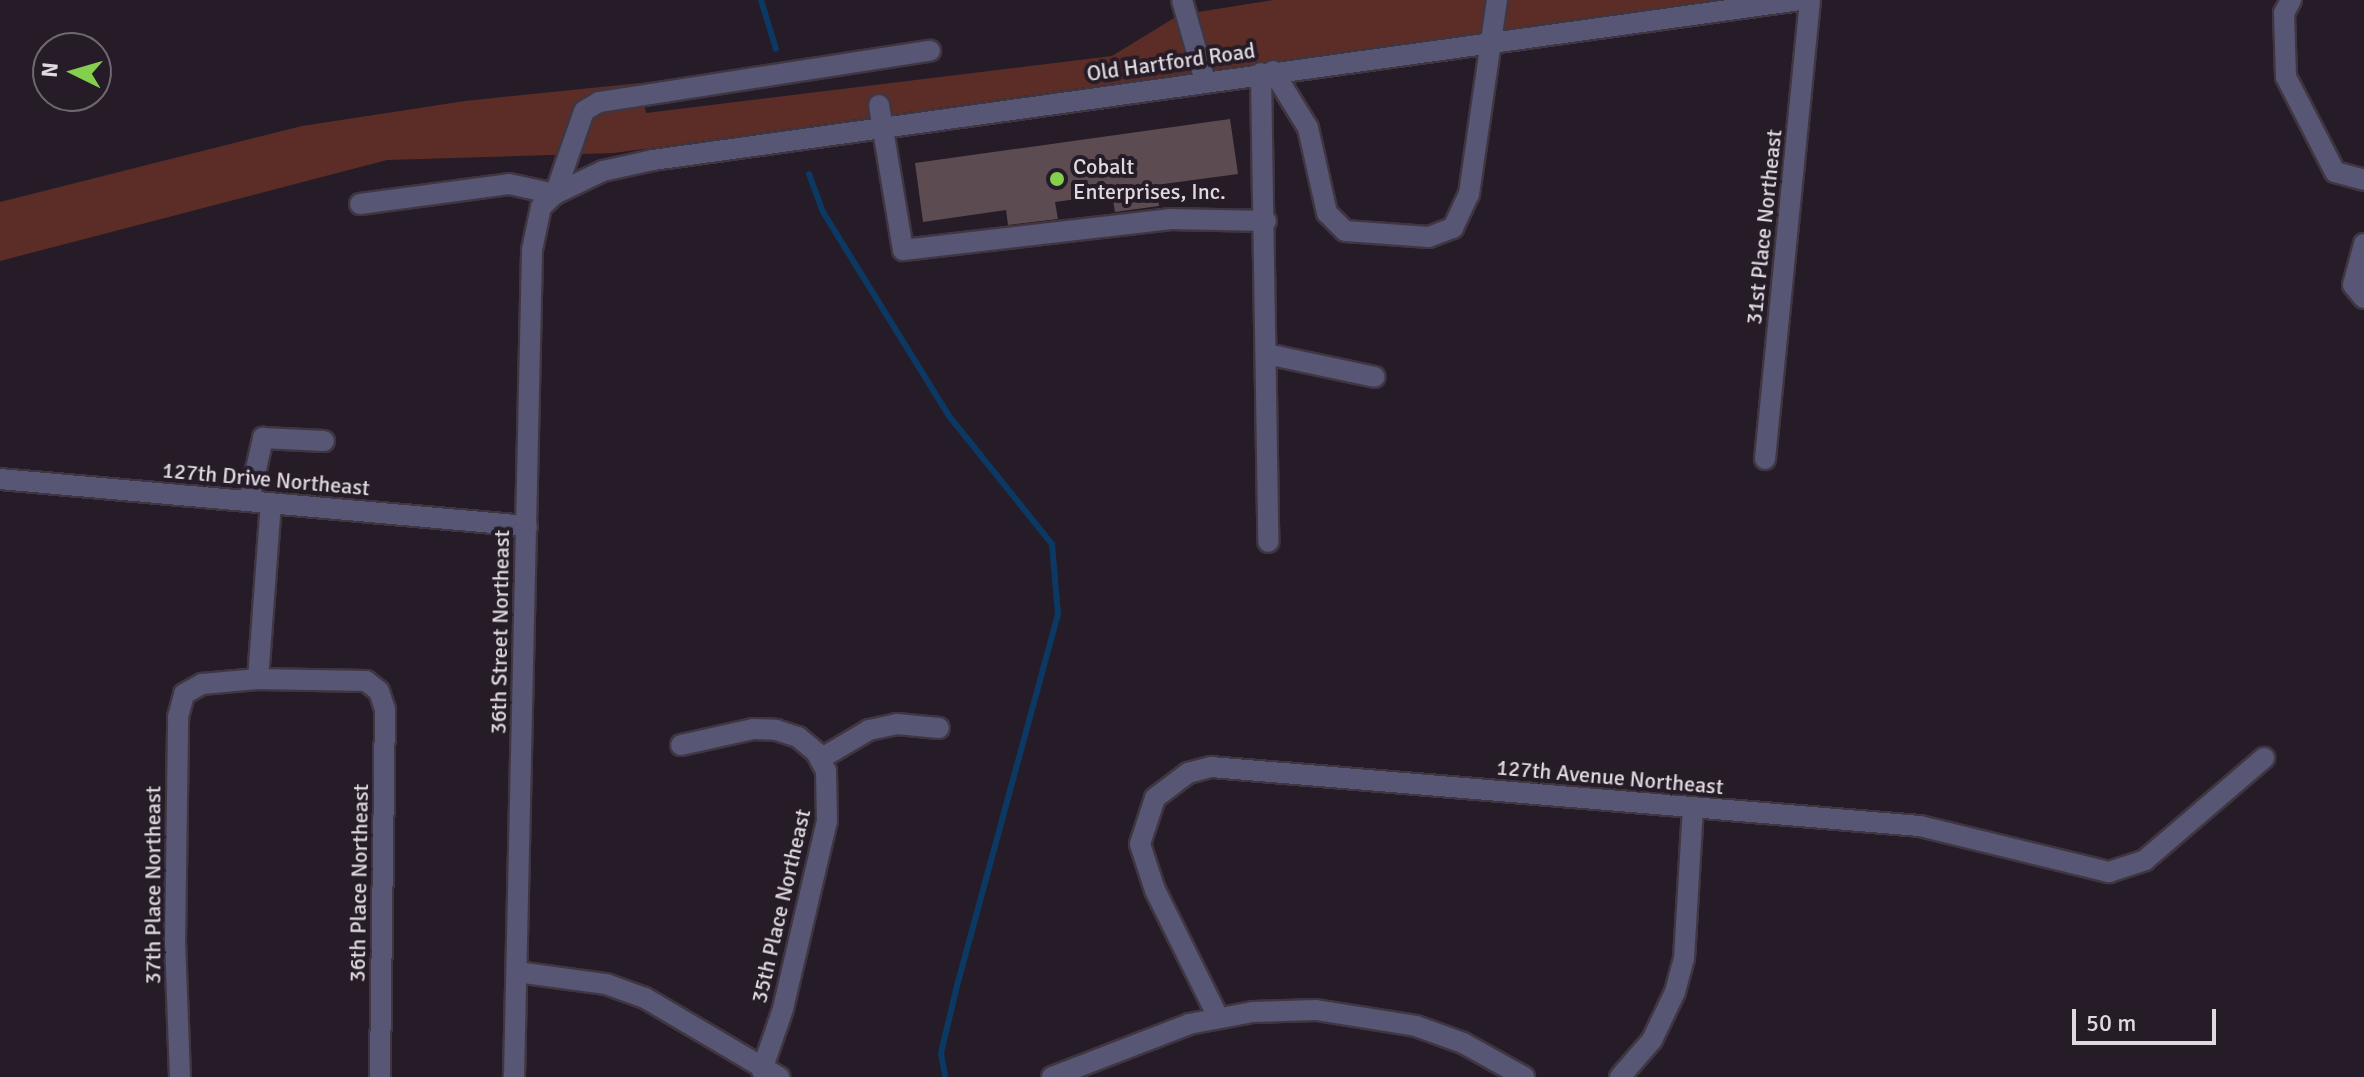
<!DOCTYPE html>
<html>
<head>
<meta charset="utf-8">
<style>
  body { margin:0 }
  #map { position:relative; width:2364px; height:1077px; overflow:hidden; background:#261c27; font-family:Signika,sans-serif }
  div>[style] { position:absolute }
  .green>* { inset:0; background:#5c2d26 }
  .stream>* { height:6px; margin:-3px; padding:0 3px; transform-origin:3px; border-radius:3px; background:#0c3964 }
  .building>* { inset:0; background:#5d4b52 }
  .roads { filter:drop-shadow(2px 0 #403641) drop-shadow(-2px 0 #403641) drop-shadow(0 2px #403641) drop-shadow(0 -2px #403641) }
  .minor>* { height:20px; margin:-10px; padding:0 10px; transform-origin:10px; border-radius:10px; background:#575674 }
  .dots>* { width:22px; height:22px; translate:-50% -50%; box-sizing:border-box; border:4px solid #261c27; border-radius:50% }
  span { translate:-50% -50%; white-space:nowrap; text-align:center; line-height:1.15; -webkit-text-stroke:8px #261c27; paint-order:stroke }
  .street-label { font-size:22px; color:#dfd9e1 }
  .poi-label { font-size:22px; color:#dfd9e1 }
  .left { translate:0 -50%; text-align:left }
  .north { position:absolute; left:32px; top:32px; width:80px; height:80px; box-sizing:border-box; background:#261c27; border:2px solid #706871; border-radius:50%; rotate:275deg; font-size:22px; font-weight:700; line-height:32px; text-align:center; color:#dfd9e1 }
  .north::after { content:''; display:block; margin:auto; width:28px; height:36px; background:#84cf4d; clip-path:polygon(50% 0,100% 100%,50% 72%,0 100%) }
  .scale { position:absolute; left:2072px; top:1009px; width:144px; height:36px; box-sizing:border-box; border:4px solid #dfd9e1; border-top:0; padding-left:10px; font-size:24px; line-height:28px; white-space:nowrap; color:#dfd9e1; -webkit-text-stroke:6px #261c27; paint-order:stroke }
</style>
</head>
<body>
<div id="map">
  <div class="green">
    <div style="clip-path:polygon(1273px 0,1714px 0,614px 153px,387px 160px,0 261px,0 202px,302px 126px,465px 101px,640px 83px,646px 113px,1112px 56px,1179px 15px)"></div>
  </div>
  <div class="stream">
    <div style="left:761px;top:0;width:51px;rotate:73deg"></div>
    <div style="left:809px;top:174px;width:40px;rotate:69.8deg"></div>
    <div style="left:823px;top:212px;width:240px;rotate:58.3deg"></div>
    <div style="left:949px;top:416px;width:164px;rotate:51.2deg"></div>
    <div style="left:1052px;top:544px;width:70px;rotate:85.1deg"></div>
    <div style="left:1058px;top:614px;width:390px;rotate:105.2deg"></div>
    <div style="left:956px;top:990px;width:65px;rotate:103.4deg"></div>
    <div style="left:941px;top:1053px;width:22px;rotate:80deg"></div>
  </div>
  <div class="building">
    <div style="clip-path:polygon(1230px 119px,1238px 174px,1156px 185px,1159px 206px,1115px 212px,1112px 194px,1055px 202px,1058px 219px,1008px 225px,1006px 210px,923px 222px,915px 163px)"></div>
  </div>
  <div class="roads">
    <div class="minor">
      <div style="left:1182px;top:0;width:84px;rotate:74.1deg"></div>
      <div style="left:2291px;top:0;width:15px;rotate:118deg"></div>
      <div style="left:2284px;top:13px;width:64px;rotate:88.2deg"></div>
      <div style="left:2286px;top:77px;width:107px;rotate:62.7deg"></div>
      <div style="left:2335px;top:172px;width:30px;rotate:15deg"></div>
      <div style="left:1273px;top:71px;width:67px;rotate:58.4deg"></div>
      <div style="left:1308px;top:128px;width:87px;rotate:77.4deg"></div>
      <div style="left:1327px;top:213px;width:25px;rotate:45deg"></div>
      <div style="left:1345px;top:231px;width:84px;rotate:4.1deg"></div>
      <div style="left:1429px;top:237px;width:26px;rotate:-21deg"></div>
      <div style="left:1453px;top:228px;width:38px;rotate:-65deg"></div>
      <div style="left:1469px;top:194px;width:196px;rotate:-81.8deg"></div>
      <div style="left:1261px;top:73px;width:469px;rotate:89.1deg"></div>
      <div style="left:879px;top:105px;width:147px;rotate:80.6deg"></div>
      <div style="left:903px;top:250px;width:268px;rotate:-6.6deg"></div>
      <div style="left:1169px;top:219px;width:97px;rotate:1.2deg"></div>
      <div style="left:555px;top:194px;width:88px;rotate:-70.7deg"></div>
      <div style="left:584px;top:111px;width:17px;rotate:-31deg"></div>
      <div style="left:599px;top:102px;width:335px;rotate:-8.8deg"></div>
      <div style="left:360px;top:204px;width:150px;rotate:-7.6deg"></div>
      <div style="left:509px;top:184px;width:47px;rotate:12.3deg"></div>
      <div style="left:2364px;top:244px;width:42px;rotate:105deg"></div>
      <div style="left:2353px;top:285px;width:17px;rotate:50deg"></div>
      <div style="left:1267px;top:354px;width:110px;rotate:12deg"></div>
      <div style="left:1765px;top:459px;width:461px;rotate:-84.4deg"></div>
      <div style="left:0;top:479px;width:529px;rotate:5.1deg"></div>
      <div style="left:249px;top:501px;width:65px;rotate:-77.5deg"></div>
      <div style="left:263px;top:438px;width:61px;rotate:2.8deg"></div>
      <div style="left:258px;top:679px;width:176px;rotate:-85.8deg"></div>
      <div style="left:681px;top:745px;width:74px;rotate:-12.5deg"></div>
      <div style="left:753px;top:729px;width:23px;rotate:2deg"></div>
      <div style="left:776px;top:730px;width:23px;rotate:18deg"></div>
      <div style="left:798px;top:737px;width:23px;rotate:40deg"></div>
      <div style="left:816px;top:752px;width:21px;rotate:62deg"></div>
      <div style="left:826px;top:771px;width:50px;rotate:88.9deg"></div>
      <div style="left:827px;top:821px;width:193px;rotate:103.2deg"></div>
      <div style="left:783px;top:1009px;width:65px;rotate:109deg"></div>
      <div style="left:820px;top:759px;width:57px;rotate:-30.6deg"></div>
      <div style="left:869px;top:730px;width:29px;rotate:-12deg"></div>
      <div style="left:897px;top:724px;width:42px;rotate:5.4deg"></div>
      <div style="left:517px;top:972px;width:90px;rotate:7.7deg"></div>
      <div style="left:606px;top:984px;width:41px;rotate:19.7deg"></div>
      <div style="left:645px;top:998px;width:156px;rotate:30.5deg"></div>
      <div style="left:1218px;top:1017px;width:142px;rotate:-116.4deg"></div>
      <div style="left:1155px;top:890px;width:48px;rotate:-108.1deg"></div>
      <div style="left:1140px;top:844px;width:48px;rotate:-71.9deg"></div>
      <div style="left:1155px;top:798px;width:41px;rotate:-37.1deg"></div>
      <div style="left:1188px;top:773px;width:24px;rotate:-15deg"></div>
      <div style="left:1211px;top:767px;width:711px;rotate:4.76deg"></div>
      <div style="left:1920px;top:826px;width:195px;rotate:13.7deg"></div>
      <div style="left:2109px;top:872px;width:38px;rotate:-18deg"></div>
      <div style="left:2145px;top:860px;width:157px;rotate:-40.6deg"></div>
      <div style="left:180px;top:1077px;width:134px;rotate:-92.1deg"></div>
      <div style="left:175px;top:943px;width:226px;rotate:-89.2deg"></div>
      <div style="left:178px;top:717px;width:24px;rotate:-75deg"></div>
      <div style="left:184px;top:694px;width:21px;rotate:-29deg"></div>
      <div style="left:202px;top:684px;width:56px;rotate:-5.1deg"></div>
      <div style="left:258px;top:679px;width:108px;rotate:1.1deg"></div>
      <div style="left:366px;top:681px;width:16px;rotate:38deg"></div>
      <div style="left:379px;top:691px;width:19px;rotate:72deg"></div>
      <div style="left:385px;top:709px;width:368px;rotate:90.8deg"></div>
      <div style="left:514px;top:1077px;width:827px;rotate:-88.75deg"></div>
      <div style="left:532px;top:250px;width:44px;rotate:-78.2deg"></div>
      <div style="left:541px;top:207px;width:19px;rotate:-43deg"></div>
      <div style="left:555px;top:194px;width:53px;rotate:-25.6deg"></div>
      <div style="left:603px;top:171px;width:51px;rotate:-12.4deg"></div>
      <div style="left:653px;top:160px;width:1158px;rotate:-7.94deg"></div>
      <div style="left:1052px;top:1077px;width:147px;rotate:-21.1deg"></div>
      <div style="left:1189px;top:1024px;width:65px;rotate:-10.6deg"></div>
      <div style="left:1253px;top:1012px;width:63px;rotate:-1.8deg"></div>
      <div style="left:1316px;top:1010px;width:101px;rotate:9.1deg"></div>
      <div style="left:1416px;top:1026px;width:50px;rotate:19.9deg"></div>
      <div style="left:1463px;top:1043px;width:70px;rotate:29.1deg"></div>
      <div style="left:1620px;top:1077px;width:49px;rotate:-49.1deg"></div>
      <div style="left:1652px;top:1040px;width:53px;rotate:-64.4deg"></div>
      <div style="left:1675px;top:992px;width:34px;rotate:-75deg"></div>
      <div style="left:1684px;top:959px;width:151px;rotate:-86.6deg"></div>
    </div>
  </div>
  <div class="dots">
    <div style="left:1057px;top:179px;background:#84cf4d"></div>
  </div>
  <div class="street-label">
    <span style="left:1171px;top:62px;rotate:-8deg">Old Hartford Road</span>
    <span style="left:1764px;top:227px;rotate:-84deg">31st Place Northeast</span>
    <span style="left:266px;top:479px;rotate:5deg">127th Drive Northeast</span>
    <span style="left:500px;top:632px;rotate:-89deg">36th Street Northeast</span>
    <span style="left:1610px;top:777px;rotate:5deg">127th Avenue Northeast</span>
    <span style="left:359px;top:883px;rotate:-89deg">36th Place Northeast</span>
    <span style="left:153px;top:885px;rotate:-90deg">37th Place Northeast</span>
    <span style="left:781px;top:906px;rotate:-77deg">35th Place Northeast</span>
  </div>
  <div class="poi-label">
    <span class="left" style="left:1073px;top:179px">Cobalt<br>Enterprises, Inc.</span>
  </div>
  <div class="north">N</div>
  <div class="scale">50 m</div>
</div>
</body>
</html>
